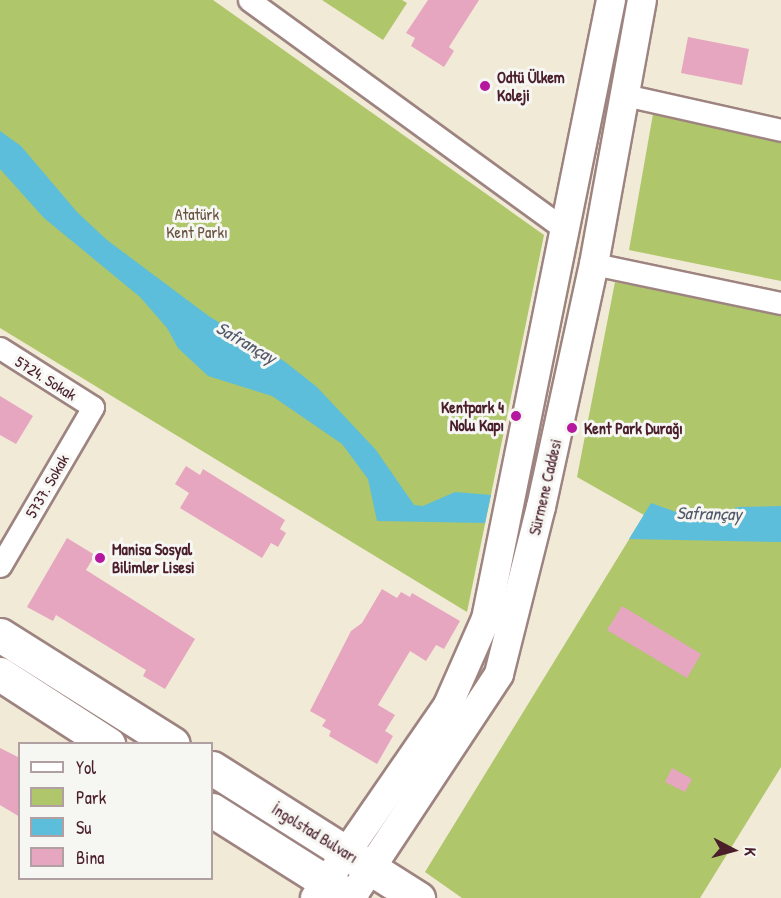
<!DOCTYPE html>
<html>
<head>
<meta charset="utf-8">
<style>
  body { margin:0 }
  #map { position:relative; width:781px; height:898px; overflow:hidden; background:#f1ead7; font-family:"Patrick Hand",sans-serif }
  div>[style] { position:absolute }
  .green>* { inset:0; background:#afc66a }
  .water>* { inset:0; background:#5cbedb }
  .building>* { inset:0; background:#e6a6c0 }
  .roads { filter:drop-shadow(2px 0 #9e8481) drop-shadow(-2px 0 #9e8481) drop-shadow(0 2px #9e8481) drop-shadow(0 -2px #9e8481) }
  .minor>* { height:21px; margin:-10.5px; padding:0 10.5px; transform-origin:10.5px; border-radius:10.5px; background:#fff }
  .secondary>* { height:28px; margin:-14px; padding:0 14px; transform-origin:14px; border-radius:14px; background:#fff }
  .primary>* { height:33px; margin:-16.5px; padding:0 16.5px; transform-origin:16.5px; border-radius:16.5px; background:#fff }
  .dots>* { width:16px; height:16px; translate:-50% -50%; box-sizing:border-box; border:3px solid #f6f6f2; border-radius:50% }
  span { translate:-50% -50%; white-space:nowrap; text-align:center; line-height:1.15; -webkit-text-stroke:6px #f6f6f2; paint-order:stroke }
  .poi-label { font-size:16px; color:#4a1f2b; font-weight:700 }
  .left { translate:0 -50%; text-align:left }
  .right { translate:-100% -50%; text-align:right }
  .park-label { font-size:16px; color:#68513e }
  .street-label { font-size:16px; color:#4a1f2b }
  .water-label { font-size:18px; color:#505769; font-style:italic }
  .legend { position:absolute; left:18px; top:742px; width:195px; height:138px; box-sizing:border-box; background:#f6f6f2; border:2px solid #b1a0a2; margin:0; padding:8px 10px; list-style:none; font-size:18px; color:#4a1f2b }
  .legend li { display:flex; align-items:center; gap:12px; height:30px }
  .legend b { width:30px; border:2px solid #b1a0a2 }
  .north { position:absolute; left:703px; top:820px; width:60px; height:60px; -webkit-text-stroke:4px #f6f6f2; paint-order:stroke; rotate:96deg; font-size:16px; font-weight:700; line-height:24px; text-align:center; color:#4a1f2b }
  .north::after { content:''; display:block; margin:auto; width:21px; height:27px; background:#4a1f2b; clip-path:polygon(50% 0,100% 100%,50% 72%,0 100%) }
</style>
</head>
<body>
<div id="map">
  <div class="green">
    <div style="clip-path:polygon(0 0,213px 0,544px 235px,467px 612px,0 328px)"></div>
    <div style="clip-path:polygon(322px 0,402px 0,407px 3px,383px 40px)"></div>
    <div style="clip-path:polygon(653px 114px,781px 140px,781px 281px,629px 250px)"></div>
    <div style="clip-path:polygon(615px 282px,781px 313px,781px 767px,700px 898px,462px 898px,425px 872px,644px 515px,577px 477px)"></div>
  </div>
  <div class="water">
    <div style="clip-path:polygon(0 131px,21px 146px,77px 212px,107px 240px,210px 317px,284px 361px,317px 387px,376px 450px,414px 505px,423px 506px,455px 492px,491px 495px,485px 523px,377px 521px,368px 479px,342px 444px,272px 396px,208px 376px,178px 348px,167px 328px,140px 297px,44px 218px,0 169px)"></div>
    <div style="clip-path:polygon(651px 503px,704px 522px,738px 507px,781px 506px,781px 542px,629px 539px)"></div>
  </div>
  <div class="building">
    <div style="clip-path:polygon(428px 0,479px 0,449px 47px,454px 51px,444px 67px,411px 46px,415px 38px,406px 33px)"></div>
    <div style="clip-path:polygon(688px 37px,749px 49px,742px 85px,681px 73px)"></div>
    <div style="clip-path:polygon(0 396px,33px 416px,16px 444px,0 435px)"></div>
    <div style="clip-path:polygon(186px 466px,200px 475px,203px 469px,285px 520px,280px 529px,286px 533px,278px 547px,271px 543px,262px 558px,180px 508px,189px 493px,175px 484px)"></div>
    <div style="clip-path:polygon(67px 538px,95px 555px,86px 570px,195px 639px,165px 689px,143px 676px,146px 670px,56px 615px,53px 621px,27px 607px)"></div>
    <div style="clip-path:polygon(382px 589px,397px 598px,401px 592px,410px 597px,412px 593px,460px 621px,444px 649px,436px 645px,426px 661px,410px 651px,378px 705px,395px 715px,385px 731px,393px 736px,377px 764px,329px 736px,331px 731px,322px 726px,326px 720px,310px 711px,351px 631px,362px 623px)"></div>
    <div style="clip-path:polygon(622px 606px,701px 654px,687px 678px,607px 630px)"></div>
    <div style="clip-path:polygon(0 748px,20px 758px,20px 817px,0 805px)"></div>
    <div style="clip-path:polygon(672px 768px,692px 779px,685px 792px,665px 782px)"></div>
  </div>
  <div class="roads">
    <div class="minor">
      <div style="left:249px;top:0;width:392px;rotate:36deg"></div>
      <div style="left:625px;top:95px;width:160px;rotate:12.6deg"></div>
      <div style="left:594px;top:264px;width:191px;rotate:11.8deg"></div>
      <div style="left:0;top:348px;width:110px;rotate:32.4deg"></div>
      <div style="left:93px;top:407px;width:184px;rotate:120.3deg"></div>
    </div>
    <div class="secondary">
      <div style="left:315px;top:898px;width:234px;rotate:-55.4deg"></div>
      <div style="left:448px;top:705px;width:94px;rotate:-66.2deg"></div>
      <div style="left:486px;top:619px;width:631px;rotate:-78.58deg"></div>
      <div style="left:351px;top:898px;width:268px;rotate:-56.5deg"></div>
      <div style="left:499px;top:674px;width:172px;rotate:-75.9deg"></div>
      <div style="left:541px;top:507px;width:249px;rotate:-77.7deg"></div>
      <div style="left:594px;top:264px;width:268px;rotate:-79.7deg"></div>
    </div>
    <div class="primary">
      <div style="left:0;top:635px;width:204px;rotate:32.2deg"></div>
      <div style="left:0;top:674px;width:129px;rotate:32.9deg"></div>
      <div style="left:212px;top:768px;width:244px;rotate:32.3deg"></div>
      <div style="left:212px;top:810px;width:165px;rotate:32.3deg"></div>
    </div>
  </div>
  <div class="dots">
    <div style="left:485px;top:86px;background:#b5179e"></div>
    <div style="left:516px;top:416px;background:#b5179e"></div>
    <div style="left:572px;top:428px;background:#b5179e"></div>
    <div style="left:100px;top:558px;background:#b5179e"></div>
  </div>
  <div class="poi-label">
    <span class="left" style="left:497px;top:86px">Odtü Ülkem<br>Koleji</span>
    <span class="right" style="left:504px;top:416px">Kentpark 4<br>Nolu Kapı</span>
    <span class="left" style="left:584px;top:428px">Kent Park Durağı</span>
    <span class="left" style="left:112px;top:558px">Manisa Sosyal<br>Bilimler Lisesi</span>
  </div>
  <div class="park-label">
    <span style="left:197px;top:223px">Atatürk<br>Kent Parkı</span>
  </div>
  <div class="street-label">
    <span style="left:46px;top:378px;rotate:32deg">5724. Sokak</span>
    <span style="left:47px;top:486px;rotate:-60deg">5737. Sokak</span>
    <span style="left:545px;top:487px;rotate:-77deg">Sürmene Caddesi</span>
    <span style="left:315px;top:833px;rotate:32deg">İngolstad Bulvarı</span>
  </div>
  <div class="water-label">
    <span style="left:246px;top:343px;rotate:30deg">Safrançay</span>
    <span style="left:709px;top:514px;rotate:1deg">Safrançay</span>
  </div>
  <ul class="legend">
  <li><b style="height:8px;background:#fff"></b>Yol</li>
  <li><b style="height:16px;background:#afc66a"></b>Park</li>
  <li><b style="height:16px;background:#5cbedb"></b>Su</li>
  <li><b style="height:16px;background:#e6a6c0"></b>Bina</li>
  </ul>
  <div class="north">K</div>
</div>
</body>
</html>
